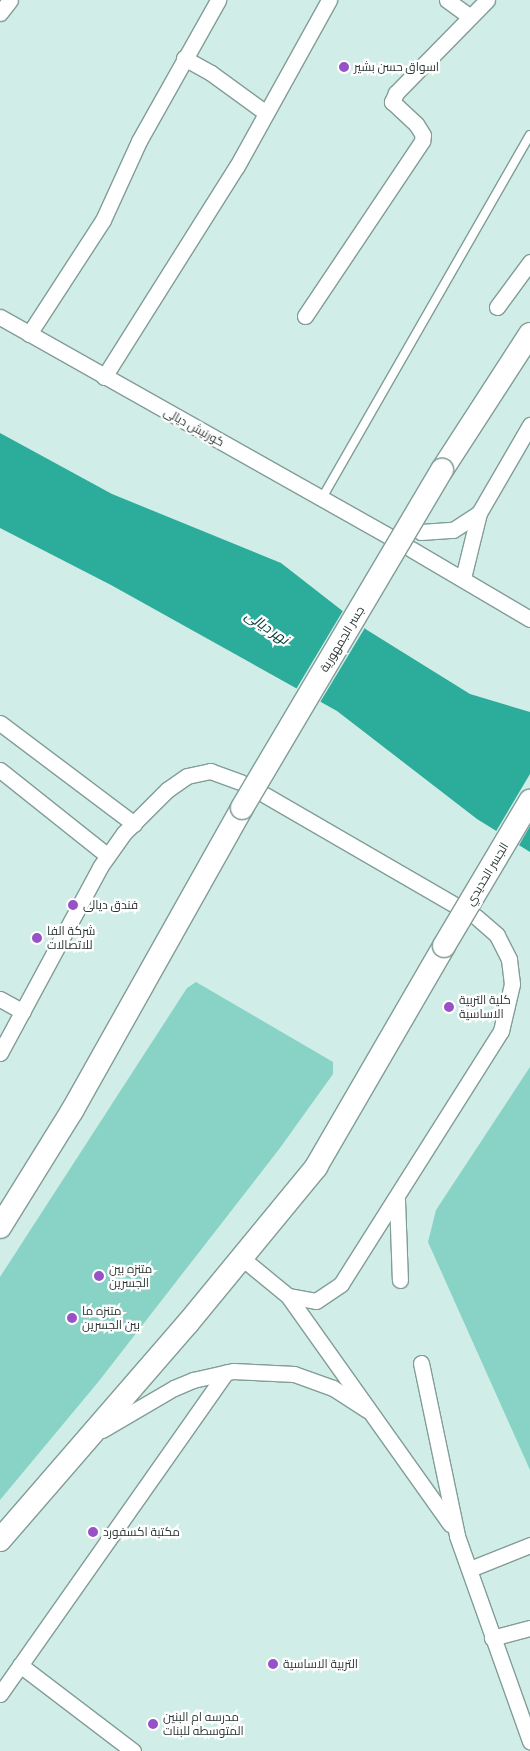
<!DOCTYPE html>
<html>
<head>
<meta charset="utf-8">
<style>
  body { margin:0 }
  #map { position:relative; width:530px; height:1751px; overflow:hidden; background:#d0ede7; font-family:"IBM Plex Serif",Cairo,serif }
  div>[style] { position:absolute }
  .green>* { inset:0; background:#88d3c6 }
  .water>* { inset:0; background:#2cac9b }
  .pier>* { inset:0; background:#d0ede7 }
  .roads { filter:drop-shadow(1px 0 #829d98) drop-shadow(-1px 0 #829d98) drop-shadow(0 1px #829d98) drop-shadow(0 -1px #829d98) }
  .lane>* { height:8px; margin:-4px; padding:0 4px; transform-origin:4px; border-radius:4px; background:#fff }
  .street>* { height:15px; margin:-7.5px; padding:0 7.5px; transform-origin:7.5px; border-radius:7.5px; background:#fff }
  .primary>* { height:22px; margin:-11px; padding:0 11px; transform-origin:11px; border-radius:11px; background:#fff }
  .bridges { filter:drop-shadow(1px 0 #829d98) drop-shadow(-1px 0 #829d98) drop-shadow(0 1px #829d98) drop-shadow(0 -1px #829d98) }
  .primary-bridge>* { height:22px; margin:-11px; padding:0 11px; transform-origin:11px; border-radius:11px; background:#fff }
  .dots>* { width:14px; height:14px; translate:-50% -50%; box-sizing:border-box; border:2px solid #fff; border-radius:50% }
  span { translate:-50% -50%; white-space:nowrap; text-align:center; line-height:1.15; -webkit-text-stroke:4.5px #fff; paint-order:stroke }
  .poi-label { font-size:12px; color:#2b3734 }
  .left { translate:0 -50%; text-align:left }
  .street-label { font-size:12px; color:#2b3734 }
  .water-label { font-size:14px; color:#003932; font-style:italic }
</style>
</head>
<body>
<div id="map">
  <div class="green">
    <div style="clip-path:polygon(196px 982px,333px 1062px,333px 1074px,280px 1148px,99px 1381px,0 1500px,0 1277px,187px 988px)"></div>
    <div style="clip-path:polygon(530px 1067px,530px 1470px,428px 1242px,436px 1210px)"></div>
  </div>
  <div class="water">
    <div style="clip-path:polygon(0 433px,112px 494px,281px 563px,367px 630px,470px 694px,530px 712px,530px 852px,477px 819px,337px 711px,111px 585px,0 528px)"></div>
  </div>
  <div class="pier">
    <div style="clip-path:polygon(344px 609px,366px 626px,319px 704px,295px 691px)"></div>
    <div style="clip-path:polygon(530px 774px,530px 826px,518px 847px,495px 833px)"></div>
  </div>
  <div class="roads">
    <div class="lane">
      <div style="left:322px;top:498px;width:418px;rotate:-60.2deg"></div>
    </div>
    <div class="street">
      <div style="left:447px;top:0;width:27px;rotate:36deg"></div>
      <div style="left:0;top:13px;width:16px;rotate:-52deg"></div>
      <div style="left:184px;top:58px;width:31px;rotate:29deg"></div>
      <div style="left:211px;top:73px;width:68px;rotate:36deg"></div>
      <div style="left:497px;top:307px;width:56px;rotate:-53.7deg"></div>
      <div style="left:305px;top:316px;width:211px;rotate:-56.2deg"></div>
      <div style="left:422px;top:141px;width:6px;rotate:-81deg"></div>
      <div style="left:423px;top:135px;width:13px;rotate:-122deg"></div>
      <div style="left:416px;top:124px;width:33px;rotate:-137deg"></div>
      <div style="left:392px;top:102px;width:10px;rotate:-66deg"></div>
      <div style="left:396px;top:93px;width:130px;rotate:-45.6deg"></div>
      <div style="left:0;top:317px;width:446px;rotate:29.4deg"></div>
      <div style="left:29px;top:334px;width:136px;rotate:-57deg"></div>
      <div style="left:103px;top:220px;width:87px;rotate:-65.5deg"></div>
      <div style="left:139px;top:141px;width:162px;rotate:-60.7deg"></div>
      <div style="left:104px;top:377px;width:249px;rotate:-57.8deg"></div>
      <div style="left:237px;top:166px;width:190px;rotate:-61deg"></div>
      <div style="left:421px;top:532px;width:32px;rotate:-4deg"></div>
      <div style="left:453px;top:530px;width:31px;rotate:-33deg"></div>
      <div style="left:411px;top:549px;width:138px;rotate:30.5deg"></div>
      <div style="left:463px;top:578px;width:67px;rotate:-76.2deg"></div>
      <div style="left:479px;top:513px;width:102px;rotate:-59.9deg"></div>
      <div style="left:0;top:723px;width:168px;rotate:37deg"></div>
      <div style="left:0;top:770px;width:137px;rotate:38.5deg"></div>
      <div style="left:265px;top:795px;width:217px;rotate:30.1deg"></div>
      <div style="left:0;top:999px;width:26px;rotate:29deg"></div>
      <div style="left:0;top:1053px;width:211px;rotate:-61.7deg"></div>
      <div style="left:100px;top:867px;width:42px;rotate:-54.8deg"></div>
      <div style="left:124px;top:833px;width:61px;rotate:-45deg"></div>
      <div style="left:167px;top:790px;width:24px;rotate:-35deg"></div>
      <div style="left:187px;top:776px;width:24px;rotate:-12deg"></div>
      <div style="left:210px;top:771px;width:33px;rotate:20deg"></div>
      <div style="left:397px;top:1200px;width:80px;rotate:87.9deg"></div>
      <div style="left:243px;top:1259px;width:58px;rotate:39.4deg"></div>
      <div style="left:288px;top:1296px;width:28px;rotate:10deg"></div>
      <div style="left:316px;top:1301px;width:30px;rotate:-34deg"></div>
      <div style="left:341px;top:1284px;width:299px;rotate:-57.7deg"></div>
      <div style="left:501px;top:1031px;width:48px;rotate:-76.8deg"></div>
      <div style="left:512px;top:984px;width:25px;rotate:-97deg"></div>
      <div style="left:509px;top:959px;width:27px;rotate:-117deg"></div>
      <div style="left:497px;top:935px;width:28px;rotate:-139deg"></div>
      <div style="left:288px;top:1296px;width:280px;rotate:54.6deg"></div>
      <div style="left:421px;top:1363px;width:177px;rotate:78.2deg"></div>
      <div style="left:457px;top:1536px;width:218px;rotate:70.4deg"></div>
      <div style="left:102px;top:1430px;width:83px;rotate:-30.3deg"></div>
      <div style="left:174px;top:1388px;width:21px;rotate:-23deg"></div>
      <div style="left:193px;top:1380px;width:41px;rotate:-12.7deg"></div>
      <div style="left:233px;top:1371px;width:61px;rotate:2.8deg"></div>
      <div style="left:294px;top:1374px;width:41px;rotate:19.7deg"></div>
      <div style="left:333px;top:1388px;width:40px;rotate:32.9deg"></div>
      <div style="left:470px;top:1569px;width:65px;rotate:-21.8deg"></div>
      <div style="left:492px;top:1638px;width:39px;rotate:-15deg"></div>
      <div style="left:20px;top:1665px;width:142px;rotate:37.3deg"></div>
      <div style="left:0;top:1694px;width:393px;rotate:-54.9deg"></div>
    </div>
    <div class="primary">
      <div style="left:442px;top:470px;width:162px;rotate:-57.1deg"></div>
      <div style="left:0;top:1227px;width:137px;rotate:-58.2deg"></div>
      <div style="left:72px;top:1111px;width:347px;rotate:-60.7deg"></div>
      <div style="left:0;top:1540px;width:287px;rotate:-49.1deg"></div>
      <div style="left:188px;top:1323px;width:202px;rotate:-50.6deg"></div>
      <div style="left:316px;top:1167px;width:255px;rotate:-59.9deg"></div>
    </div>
  </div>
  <div class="bridges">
    <div class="primary-bridge">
      <div style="left:242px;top:808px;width:393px;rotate:-59.4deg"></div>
      <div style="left:444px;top:946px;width:169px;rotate:-59.3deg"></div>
    </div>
  </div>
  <div class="dots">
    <div style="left:344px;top:67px;background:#9752c7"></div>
    <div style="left:73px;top:905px;background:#9752c7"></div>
    <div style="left:37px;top:938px;background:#9752c7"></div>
    <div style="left:449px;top:1007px;background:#9752c7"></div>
    <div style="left:99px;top:1276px;background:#9752c7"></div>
    <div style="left:72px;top:1318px;background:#9752c7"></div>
    <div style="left:93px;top:1532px;background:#9752c7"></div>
    <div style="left:273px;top:1664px;background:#9752c7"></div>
    <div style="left:153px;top:1724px;background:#9752c7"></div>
  </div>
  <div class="poi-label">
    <span class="left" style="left:354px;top:67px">اسواق حسن بشير</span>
    <span class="left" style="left:83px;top:905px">فندق ديالى</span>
    <span class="left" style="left:47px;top:938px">شركة الفا<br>للاتصالات</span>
    <span class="left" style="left:459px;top:1007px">كلية التربية<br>الاساسية</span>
    <span class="left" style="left:109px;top:1276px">متنزه بين<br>الجسرين</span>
    <span class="left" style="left:82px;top:1318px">متنزه ما<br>بين الجسرين</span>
    <span class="left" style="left:103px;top:1532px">مكتبة اكسفورد</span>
    <span class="left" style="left:283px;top:1664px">التربية الاساسية</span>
    <span class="left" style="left:163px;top:1724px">مدرسه ام البنين<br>المتوسطه للبنات</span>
  </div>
  <div class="street-label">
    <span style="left:194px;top:427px;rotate:29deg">كورنيش ديالى</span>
    <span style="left:342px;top:639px;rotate:-59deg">جسر الجمهورية</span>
    <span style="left:487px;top:874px;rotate:-59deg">الجسر الحديدي</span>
  </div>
  <div class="water-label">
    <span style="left:267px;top:627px;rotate:34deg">نهر ديالى</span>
  </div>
</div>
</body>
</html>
